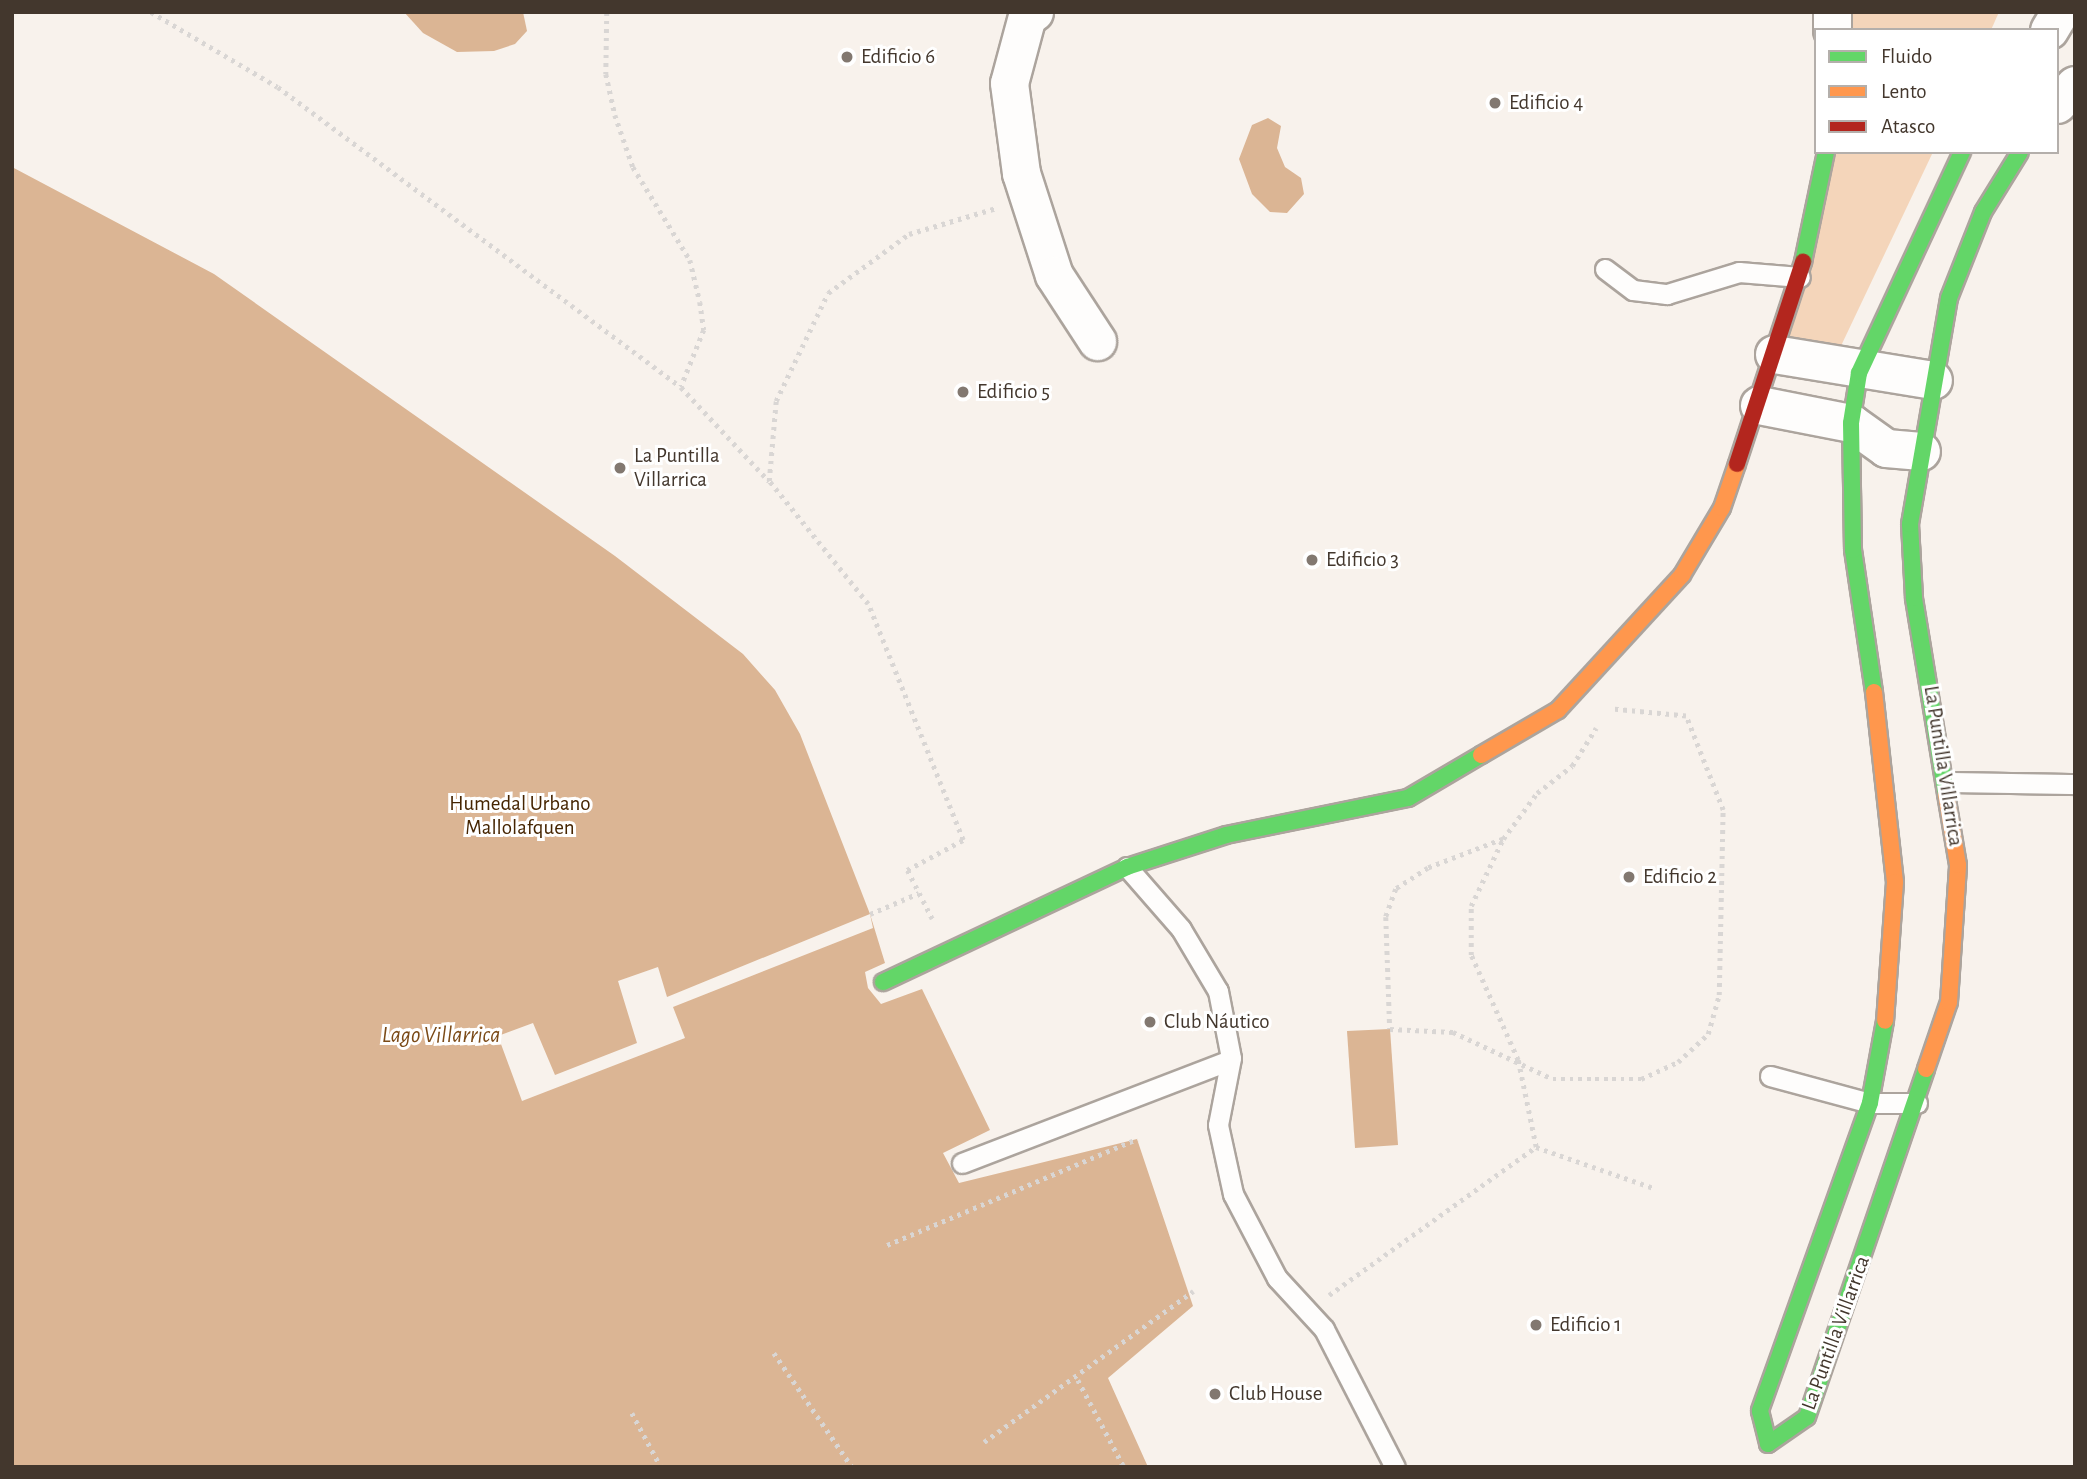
<!DOCTYPE html>
<html>
<head>
<meta charset="utf-8">
<style>
  body { margin:0 }
  #map { position:relative; width:2087px; height:1479px; overflow:hidden; background:#f8f2ec; font-family:"Alegreya Sans",sans-serif }
  div>[style] { position:absolute }
  .green>* { inset:0; background:#f4d5ba }
  .water>* { inset:0; background:#dbb594 }
  .pier>* { inset:0; background:#f8f2ec }
  .path>* { height:4.5px; margin-top:-2.25px; transform-origin:0; background:repeating-linear-gradient(90deg,#d9d6d4 0 3.5px,transparent 0 8.5px) }
  .roads { filter:drop-shadow(2px 0 #aca49d) drop-shadow(-2px 0 #aca49d) drop-shadow(0 2px #aca49d) drop-shadow(0 -2px #aca49d) }
  .lane>* { height:19px; margin:-9.5px; padding:0 9.5px; transform-origin:9.5px; border-radius:9.5px; background:#fefdfc }
  .street>* { height:37px; margin:-18.5px; padding:0 18.5px; transform-origin:18.5px; border-radius:18.5px; background:#fefdfc }
  .fast>* { height:16px; margin:-8px; padding:0 8px; transform-origin:8px; border-radius:8px; background:#63d668 }
  .slow>* { height:16px; margin:-8px; padding:0 8px; transform-origin:8px; border-radius:8px; background:#ff974d }
  .jam>* { height:16px; margin:-8px; padding:0 8px; transform-origin:8px; border-radius:8px; background:#b3261e }
  .dots>* { width:19px; height:19px; translate:-50% -50%; box-sizing:border-box; border:4px solid #fff; border-radius:50% }
  span { translate:-50% -50%; white-space:nowrap; text-align:center; line-height:1.15; -webkit-text-stroke:6px #fff; paint-order:stroke }
  .poi-label { font-size:21px; color:#43372d }
  .left { translate:0 -50%; text-align:left }
  .street-label { font-size:21px; color:#43372d }
  .park-label { font-size:21px; color:#452400 }
  .water-label { font-size:23px; color:#7b4a17; font-style:italic }
  .frame { position:absolute; inset:0; border:14px solid #43372d; pointer-events:none }
  .legend { position:absolute; left:1814px; top:28px; width:245px; height:126px; box-sizing:border-box; background:#fff; border:2px solid #b4afab; margin:0; padding:9px 12px; list-style:none; font-size:21px; color:#43372d }
  .legend li { display:flex; align-items:center; gap:14px; height:35px }
  .legend b { width:35px; border:2px solid #b4afab }
</style>
</head>
<body>
<div id="map">
  <div class="green">
    <div style="clip-path:polygon(1832px 12px,1999px 12px,1991px 30px,1832px 30px)"></div>
    <div style="clip-path:polygon(1826px 152px,1933px 152px,1831px 367px,1774px 354px)"></div>
  </div>
  <div class="water">
    <div style="clip-path:polygon(404px 12px,523px 12px,527px 31px,515px 44px,494px 51px,457px 52px,423px 33px)"></div>
    <div style="clip-path:polygon(1268px 118px,1281px 126px,1277px 148px,1285px 167px,1301px 178px,1304px 194px,1287px 213px,1270px 212px,1252px 194px,1239px 159px,1252px 125px)"></div>
    <div style="clip-path:polygon(12px 167px,214px 274px,615px 556px,743px 654px,775px 690px,800px 734px,870px 914px,885px 963px,865px 972px,868px 988px,881px 1004px,922px 989px,990px 1130px,943px 1153px,959px 1183px,1137px 1139px,1193px 1306px,1108px 1378px,1148px 1467px,12px 1467px)"></div>
    <div style="clip-path:polygon(1390px 1029px,1398px 1145px,1355px 1148px,1347px 1031px)"></div>
  </div>
  <div class="pier">
    <div style="clip-path:polygon(870px 914px,873px 928px,673px 1007px,685px 1038px,522px 1101px,498px 1036px,533px 1023px,555px 1075px,637px 1043px,618px 981px,658px 967px,667px 997px)"></div>
  </div>
  <div class="path">
    <div style="left:151px;top:12px;width:147px;rotate:30.6deg"></div>
    <div style="left:278px;top:87px;width:502px;rotate:36.66deg"></div>
    <div style="left:681px;top:387px;width:129px;rotate:46.9deg"></div>
    <div style="left:607px;top:12px;width:62px;rotate:90.9deg"></div>
    <div style="left:606px;top:74px;width:42px;rotate:77.6deg"></div>
    <div style="left:615px;top:115px;width:55px;rotate:70.9deg"></div>
    <div style="left:633px;top:167px;width:109px;rotate:58.5deg"></div>
    <div style="left:690px;top:260px;width:43px;rotate:76.6deg"></div>
    <div style="left:700px;top:302px;width:28px;rotate:82deg"></div>
    <div style="left:704px;top:330px;width:61px;rotate:112deg"></div>
    <div style="left:1503px;top:839px;width:80px;rotate:158.9deg"></div>
    <div style="left:1428px;top:868px;width:38px;rotate:147deg"></div>
    <div style="left:1396px;top:889px;width:30px;rotate:110deg"></div>
    <div style="left:1386px;top:917px;width:112px;rotate:88deg"></div>
    <div style="left:1390px;top:1029px;width:63px;rotate:2.7deg"></div>
    <div style="left:1453px;top:1032px;width:110px;rotate:25.2deg"></div>
    <div style="left:1553px;top:1079px;width:88px"></div>
    <div style="left:1641px;top:1079px;width:41px;rotate:-24.7deg"></div>
    <div style="left:1678px;top:1062px;width:41px;rotate:-43deg"></div>
    <div style="left:1708px;top:1034px;width:41px;rotate:-74.2deg"></div>
    <div style="left:1719px;top:995px;width:185px;rotate:-88.8deg"></div>
    <div style="left:1723px;top:810px;width:101px;rotate:-111.5deg"></div>
    <div style="left:1686px;top:716px;width:74px;rotate:-174.6deg"></div>
    <div style="left:870px;top:914px;width:53px;rotate:-23.2deg"></div>
    <div style="left:932px;top:919px;width:55px;rotate:-117deg"></div>
    <div style="left:907px;top:870px;width:64px;rotate:-28.2deg"></div>
    <div style="left:963px;top:840px;width:254px;rotate:-111.9deg"></div>
    <div style="left:868px;top:604px;width:158px;rotate:-128.8deg"></div>
    <div style="left:769px;top:481px;width:80px;rotate:-85deg"></div>
    <div style="left:776px;top:401px;width:120px;rotate:-64.3deg"></div>
    <div style="left:828px;top:293px;width:100px;rotate:-36.1deg"></div>
    <div style="left:909px;top:234px;width:91px;rotate:-16.6deg"></div>
    <div style="left:1536px;top:1147px;width:125px;rotate:19.2deg"></div>
    <div style="left:887px;top:1245px;width:272px;rotate:-23deg"></div>
    <div style="left:1329px;top:1295px;width:254px;rotate:-35.6deg"></div>
    <div style="left:1536px;top:1147px;width:89px;rotate:-101.7deg"></div>
    <div style="left:1518px;top:1060px;width:115px;rotate:-114.1deg"></div>
    <div style="left:1471px;top:955px;width:49px;rotate:-90deg"></div>
    <div style="left:1471px;top:906px;width:74px;rotate:-64.5deg"></div>
    <div style="left:1503px;top:839px;width:57px;rotate:-53.5deg"></div>
    <div style="left:1537px;top:793px;width:44px;rotate:-37.6deg"></div>
    <div style="left:1572px;top:766px;width:45px;rotate:-57.7deg"></div>
    <div style="left:774px;top:1353px;width:138px;rotate:55.6deg"></div>
    <div style="left:1078px;top:1380px;width:98px;rotate:62.1deg"></div>
    <div style="left:632px;top:1413px;width:61px;rotate:61.8deg"></div>
    <div style="left:984px;top:1442px;width:258px;rotate:-35.8deg"></div>
  </div>
  <div class="roads">
    <div class="lane">
      <div style="left:1605px;top:269px;width:35px;rotate:37deg"></div>
      <div style="left:1633px;top:290px;width:34px;rotate:7deg"></div>
      <div style="left:1667px;top:294px;width:75px;rotate:-17deg"></div>
      <div style="left:1739px;top:272px;width:61px;rotate:4.7deg"></div>
      <div style="left:1946px;top:782px;width:129px;rotate:0.9deg"></div>
      <div style="left:1127px;top:867px;width:82px;rotate:48.9deg"></div>
      <div style="left:1181px;top:929px;width:72px;rotate:59.2deg"></div>
      <div style="left:1218px;top:991px;width:68px;rotate:79deg"></div>
      <div style="left:1231px;top:1058px;width:68px;rotate:101deg"></div>
      <div style="left:1218px;top:1125px;width:71px;rotate:77.7deg"></div>
      <div style="left:1233px;top:1194px;width:95px;rotate:62.4deg"></div>
      <div style="left:1277px;top:1278px;width:69px;rotate:47.3deg"></div>
      <div style="left:1324px;top:1329px;width:155px;rotate:62.8deg"></div>
      <div style="left:1770px;top:1076px;width:104px;rotate:15.1deg"></div>
      <div style="left:1870px;top:1103px;width:47px"></div>
      <div style="left:962px;top:1163px;width:287px;rotate:-21deg"></div>
    </div>
    <div class="street">
      <div style="left:1034px;top:12px;width:8px;rotate:150deg"></div>
      <div style="left:1027px;top:16px;width:69px;rotate:105deg"></div>
      <div style="left:1009px;top:83px;width:91px;rotate:82.4deg"></div>
      <div style="left:1021px;top:173px;width:107px;rotate:72.1deg"></div>
      <div style="left:1054px;top:275px;width:79px;rotate:56.9deg"></div>
      <div style="left:1832px;top:30px;width:18px;rotate:-90deg"></div>
      <div style="left:2049px;top:30px;width:21px;rotate:-59deg"></div>
      <div style="left:2057px;top:104px;width:26px;rotate:-47deg"></div>
      <div style="left:1774px;top:354px;width:161px;rotate:9.3deg"></div>
      <div style="left:1759px;top:405px;width:94px;rotate:11.1deg"></div>
      <div style="left:1851px;top:423px;width:43px;rotate:35.5deg"></div>
      <div style="left:1886px;top:448px;width:35px;rotate:5deg"></div>
    </div>
    <div class="fast">
      <div style="left:1803px;top:262px;width:112px;rotate:-78.2deg"></div>
      <div style="left:1874px;top:692px;width:144px;rotate:-98.4deg"></div>
      <div style="left:1853px;top:550px;width:127px;rotate:-90.9deg"></div>
      <div style="left:1851px;top:423px;width:51px;rotate:-80.9deg"></div>
      <div style="left:1859px;top:373px;width:244px;rotate:-65deg"></div>
      <div style="left:1946px;top:794px;width:199px;rotate:-99.3deg"></div>
      <div style="left:1914px;top:598px;width:74px;rotate:-93.1deg"></div>
      <div style="left:1910px;top:524px;width:229px;rotate:-80.2deg"></div>
      <div style="left:1949px;top:298px;width:92px;rotate:-68.4deg"></div>
      <div style="left:1983px;top:212px;width:70px;rotate:-58.3deg"></div>
      <div style="left:883px;top:982px;width:270px;rotate:-25.2deg"></div>
      <div style="left:1127px;top:867px;width:104px;rotate:-17.9deg"></div>
      <div style="left:1226px;top:835px;width:186px;rotate:-11.5deg"></div>
      <div style="left:1408px;top:798px;width:85px;rotate:-30.5deg"></div>
      <div style="left:1885px;top:1021px;width:83px;rotate:100.4deg"></div>
      <div style="left:1870px;top:1103px;width:327px;rotate:109.7deg"></div>
      <div style="left:1760px;top:1411px;width:34px;rotate:76deg"></div>
      <div style="left:1768px;top:1444px;width:47px;rotate:-34.7deg"></div>
      <div style="left:1807px;top:1417px;width:368px;rotate:-71.1deg"></div>
    </div>
    <div class="slow">
      <div style="left:1874px;top:692px;width:191px;rotate:83.7deg"></div>
      <div style="left:1895px;top:882px;width:139px;rotate:94.1deg"></div>
      <div style="left:1481px;top:755px;width:89px;rotate:-30.3deg"></div>
      <div style="left:1558px;top:710px;width:183px;rotate:-47.4deg"></div>
      <div style="left:1682px;top:575px;width:78px;rotate:-59.2deg"></div>
      <div style="left:1722px;top:508px;width:46px;rotate:-71.2deg"></div>
      <div style="left:1926px;top:1069px;width:71px;rotate:-71.1deg"></div>
      <div style="left:1949px;top:1002px;width:137px;rotate:-86.2deg"></div>
      <div style="left:1958px;top:865px;width:72px;rotate:-99.6deg"></div>
    </div>
    <div class="jam">
      <div style="left:1737px;top:464px;width:213px;rotate:-71.9deg"></div>
    </div>
  </div>
  <div class="dots">
    <div style="left:847px;top:57px;background:#827870"></div>
    <div style="left:1495px;top:103px;background:#827870"></div>
    <div style="left:963px;top:392px;background:#827870"></div>
    <div style="left:620px;top:468px;background:#827870"></div>
    <div style="left:1312px;top:560px;background:#827870"></div>
    <div style="left:1629px;top:877px;background:#827870"></div>
    <div style="left:1150px;top:1022px;background:#827870"></div>
    <div style="left:1536px;top:1325px;background:#827870"></div>
    <div style="left:1215px;top:1394px;background:#827870"></div>
  </div>
  <div class="poi-label">
    <span class="left" style="left:861px;top:57px">Edificio 6</span>
    <span class="left" style="left:1509px;top:103px">Edificio 4</span>
    <span class="left" style="left:977px;top:392px">Edificio 5</span>
    <span class="left" style="left:634px;top:468px">La Puntilla<br>Villarrica</span>
    <span class="left" style="left:1326px;top:560px">Edificio 3</span>
    <span class="left" style="left:1643px;top:877px">Edificio 2</span>
    <span class="left" style="left:1164px;top:1022px">Club Náutico</span>
    <span class="left" style="left:1550px;top:1325px">Edificio 1</span>
    <span class="left" style="left:1229px;top:1394px">Club House</span>
  </div>
  <div class="street-label">
    <span style="left:1943px;top:766px;rotate:81deg">La Puntilla Villarrica</span>
    <span style="left:1836px;top:1333px;rotate:-70deg">La Puntilla Villarrica</span>
  </div>
  <div class="park-label">
    <span style="left:520px;top:816px">Humedal Urbano<br>Mallolafquen</span>
  </div>
  <div class="water-label">
    <span style="left:441px;top:1036px">Lago Villarrica</span>
  </div>
  <div class="frame"></div>
  <ul class="legend">
  <li><b style="height:9px;background:#63d668"></b>Fluido</li>
  <li><b style="height:9px;background:#ff974d"></b>Lento</li>
  <li><b style="height:9px;background:#b3261e"></b>Atasco</li>
  </ul>
</div>
</body>
</html>
